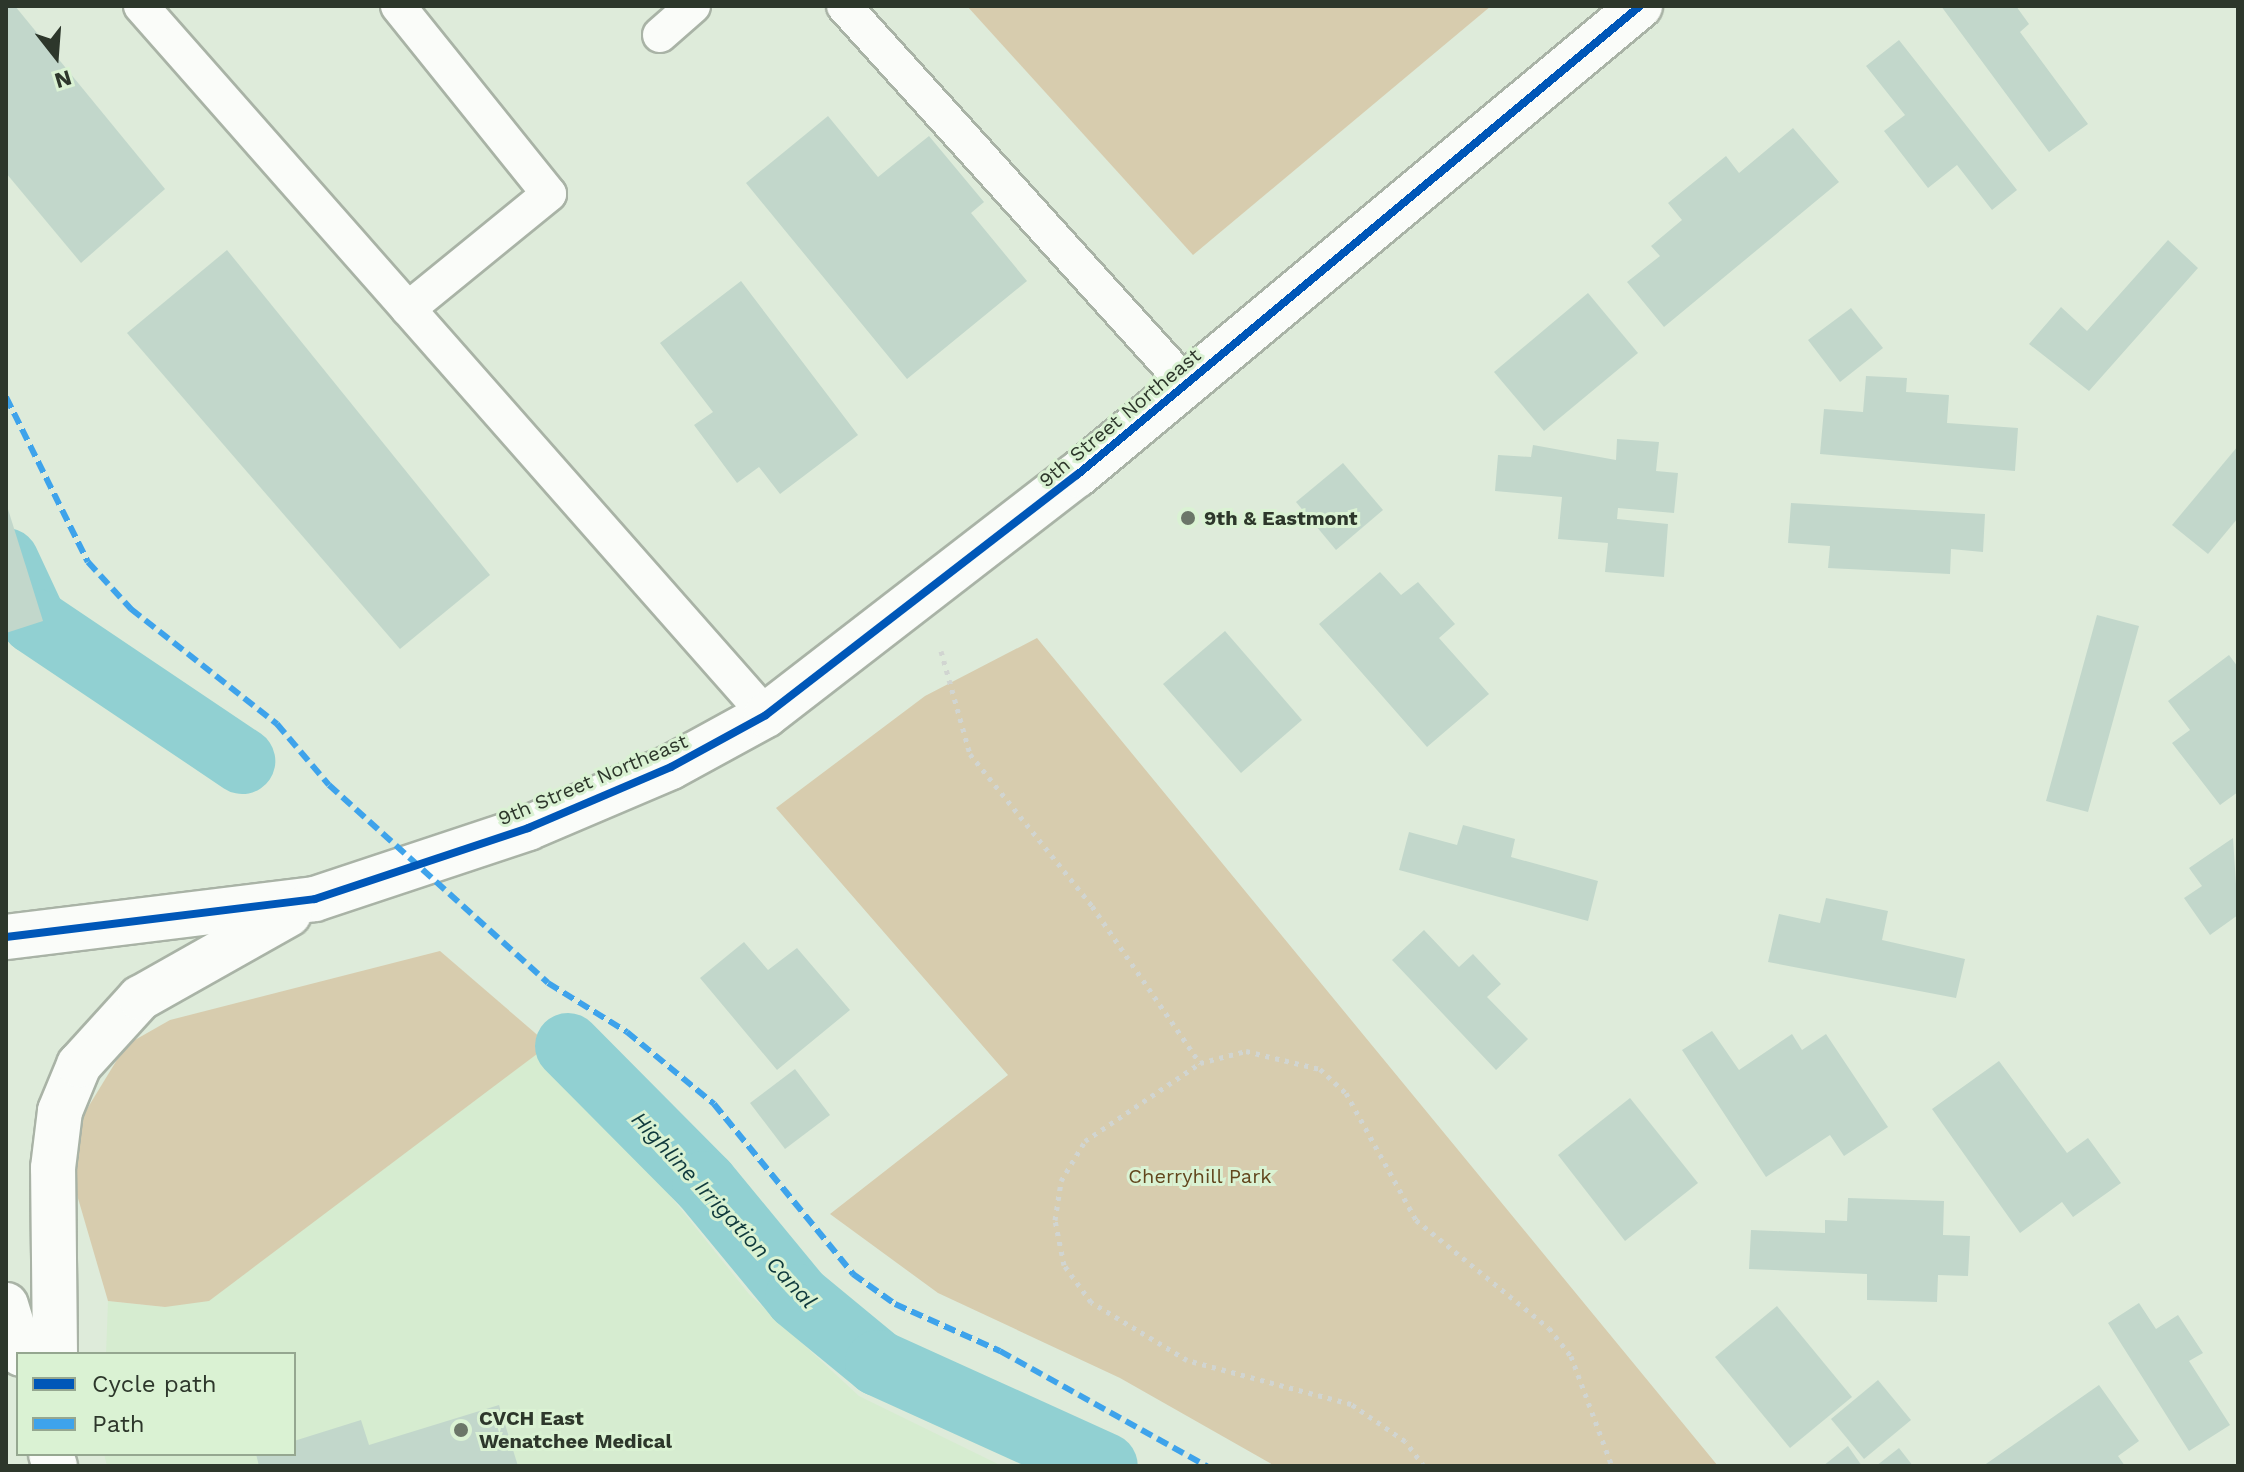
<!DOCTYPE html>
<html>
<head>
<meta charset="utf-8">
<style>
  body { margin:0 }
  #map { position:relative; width:2244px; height:1472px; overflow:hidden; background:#deebda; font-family:"Work Sans",sans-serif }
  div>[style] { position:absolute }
  .built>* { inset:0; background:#d6ecd0 }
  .green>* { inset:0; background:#d7ccae }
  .canal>* { height:66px; margin:-33px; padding:0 33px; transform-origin:33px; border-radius:33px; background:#91d0d2 }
  .building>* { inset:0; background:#c2d7cb }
  .path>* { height:5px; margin-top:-2.5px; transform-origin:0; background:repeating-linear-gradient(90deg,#d1d5d1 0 4px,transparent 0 10px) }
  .roads { filter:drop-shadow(2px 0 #a9b3a6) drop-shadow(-2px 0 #a9b3a6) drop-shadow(0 2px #a9b3a6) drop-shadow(0 -2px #a9b3a6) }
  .service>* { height:34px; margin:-17px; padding:0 17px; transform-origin:17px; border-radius:17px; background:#fafcf9 }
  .secondary>* { height:44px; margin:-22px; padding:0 22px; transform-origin:22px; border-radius:22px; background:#fafcf9 }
  .quiet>* { height:6px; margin-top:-3px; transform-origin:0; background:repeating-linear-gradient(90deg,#3ea3eb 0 12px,transparent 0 18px) }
  .cycleway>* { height:8px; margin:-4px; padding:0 4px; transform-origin:4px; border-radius:4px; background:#0057b8 }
  .dots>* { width:22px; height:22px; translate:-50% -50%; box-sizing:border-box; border:4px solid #daf2d3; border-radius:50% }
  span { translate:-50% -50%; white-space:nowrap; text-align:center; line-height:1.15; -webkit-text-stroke:6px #daf2d3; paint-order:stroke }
  .street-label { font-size:20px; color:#2d372b }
  .poi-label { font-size:20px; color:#2d372b; font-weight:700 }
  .left { translate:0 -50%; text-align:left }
  .park-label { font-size:20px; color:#62461d }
  .water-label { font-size:22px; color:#0f393c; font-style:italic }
  .frame { position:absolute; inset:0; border:8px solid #2d372b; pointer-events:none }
  .legend { position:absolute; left:16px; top:1352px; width:280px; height:104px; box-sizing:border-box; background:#daf2d3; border:2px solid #95a790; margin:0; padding:10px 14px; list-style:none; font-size:24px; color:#2d372b }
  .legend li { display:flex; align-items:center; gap:16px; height:40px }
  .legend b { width:40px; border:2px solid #95a790 }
  .north { position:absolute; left:16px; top:16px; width:80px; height:80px; -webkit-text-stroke:6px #daf2d3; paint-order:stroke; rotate:163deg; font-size:22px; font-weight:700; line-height:32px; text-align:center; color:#2d372b }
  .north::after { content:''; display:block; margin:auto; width:28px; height:36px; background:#2d372b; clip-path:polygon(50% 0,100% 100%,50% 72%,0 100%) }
</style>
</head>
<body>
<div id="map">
  <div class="built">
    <div style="clip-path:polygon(549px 1045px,749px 1294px,859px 1396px,1002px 1466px,107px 1466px,104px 1454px,294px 1454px,294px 1354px,106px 1354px,108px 1301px,165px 1307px,483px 1080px)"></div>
  </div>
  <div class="green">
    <div style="clip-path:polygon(967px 6px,1491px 6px,1193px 255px)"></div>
    <div style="clip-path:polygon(1037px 638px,1718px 1466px,1275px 1466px,1120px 1378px,938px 1293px,830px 1214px,1008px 1075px,776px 808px,925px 696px)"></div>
    <div style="clip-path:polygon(440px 951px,549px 1045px,209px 1301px,165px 1307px,108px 1301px,68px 1164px,76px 1127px,126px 1045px,170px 1020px)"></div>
  </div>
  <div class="canal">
    <div style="left:6px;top:561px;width:66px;rotate:65deg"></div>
    <div style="left:34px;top:621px;width:251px;rotate:33.9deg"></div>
    <div style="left:568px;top:1046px;width:194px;rotate:45.2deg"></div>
    <div style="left:705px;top:1184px;width:146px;rotate:50.5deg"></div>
    <div style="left:798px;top:1297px;width:104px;rotate:39.5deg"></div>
    <div style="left:878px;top:1363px;width:249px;rotate:24.4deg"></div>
  </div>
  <div class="building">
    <div style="clip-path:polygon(6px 6px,15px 6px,165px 189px,81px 263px,6px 173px)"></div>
    <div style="clip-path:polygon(1941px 6px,2016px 6px,2029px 24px,2020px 32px,2088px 124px,2049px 152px)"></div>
    <div style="clip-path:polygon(1899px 40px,2017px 190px,1992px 210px,1957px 165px,1928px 188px,1884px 131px,1905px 115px,1866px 66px)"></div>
    <div style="clip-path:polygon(828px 116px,878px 177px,929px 136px,984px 202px,971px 213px,1027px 281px,907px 379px,746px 183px)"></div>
    <div style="clip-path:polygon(1793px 128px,1839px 182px,1664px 327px,1627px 282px,1660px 256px,1651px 246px,1682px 220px,1668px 203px,1726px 156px,1739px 173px)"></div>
    <div style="clip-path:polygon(2168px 240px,2198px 268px,2089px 391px,2029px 344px,2061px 307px,2087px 331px)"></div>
    <div style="clip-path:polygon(227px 250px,490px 575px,400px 649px,127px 333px)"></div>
    <div style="clip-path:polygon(741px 281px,858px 435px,780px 494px,759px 467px,737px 483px,694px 425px,713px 412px,660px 343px)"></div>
    <div style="clip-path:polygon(1588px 293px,1638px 353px,1544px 431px,1494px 372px)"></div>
    <div style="clip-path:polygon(1851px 308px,1883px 348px,1840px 382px,1808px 340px)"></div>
    <div style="clip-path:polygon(1866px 376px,1907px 378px,1906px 392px,1949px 395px,1947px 423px,2018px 428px,2015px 471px,1820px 454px,1824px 409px,1863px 412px)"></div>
    <div style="clip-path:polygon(1617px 439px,1659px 442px,1656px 471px,1678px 473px,1674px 513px,1618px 508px,1617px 519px,1668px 524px,1664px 577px,1605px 572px,1608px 543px,1558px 539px,1562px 497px,1495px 491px,1498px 455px,1531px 457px,1533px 445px,1616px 460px)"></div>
    <div style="clip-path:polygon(2238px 446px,2238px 518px,2208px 554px,2172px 525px)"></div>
    <div style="clip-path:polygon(1343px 463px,1383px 510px,1336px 550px,1296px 502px)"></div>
    <div style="clip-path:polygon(1791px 503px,1985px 514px,1983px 552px,1951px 549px,1950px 574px,1828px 568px,1830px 546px,1788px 543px)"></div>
    <div style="clip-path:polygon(7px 506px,43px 621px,6px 633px,6px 507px)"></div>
    <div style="clip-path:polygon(1380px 572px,1401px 595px,1418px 582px,1455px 624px,1439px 638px,1489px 694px,1427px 747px,1319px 624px)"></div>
    <div style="clip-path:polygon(2097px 615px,2139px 626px,2088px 812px,2046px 801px)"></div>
    <div style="clip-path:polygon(1225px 631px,1302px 720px,1241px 773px,1163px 684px)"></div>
    <div style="clip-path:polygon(2229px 655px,2238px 667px,2238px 792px,2220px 805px,2172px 743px,2190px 730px,2168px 701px)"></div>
    <div style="clip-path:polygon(1463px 825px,1515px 839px,1511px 857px,1598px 881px,1588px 921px,1399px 870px,1409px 832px,1457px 845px)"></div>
    <div style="clip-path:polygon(2233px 838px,2238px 915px,2210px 935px,2184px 898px,2202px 886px,2189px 868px)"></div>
    <div style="clip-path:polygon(1826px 898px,1888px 911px,1882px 940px,1965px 959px,1956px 998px,1768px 962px,1779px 914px,1820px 923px)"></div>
    <div style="clip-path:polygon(1424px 930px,1459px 967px,1473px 954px,1501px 984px,1487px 997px,1528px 1039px,1496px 1070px,1392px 960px)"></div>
    <div style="clip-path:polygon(744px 942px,768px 970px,797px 948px,850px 1010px,777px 1070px,700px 978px)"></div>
    <div style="clip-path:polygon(1712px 1031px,1739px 1070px,1792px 1034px,1802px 1050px,1826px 1034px,1888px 1127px,1844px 1156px,1830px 1135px,1766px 1177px,1682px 1050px)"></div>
    <div style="clip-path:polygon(1999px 1061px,2067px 1153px,2088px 1138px,2121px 1183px,2073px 1217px,2062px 1202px,2020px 1233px,1932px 1109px)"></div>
    <div style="clip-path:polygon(795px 1069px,830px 1115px,785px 1149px,750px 1103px)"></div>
    <div style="clip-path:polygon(1630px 1098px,1698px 1183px,1625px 1241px,1558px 1155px)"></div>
    <div style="clip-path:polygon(1848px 1198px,1944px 1201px,1943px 1235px,1970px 1236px,1968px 1276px,1938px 1275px,1937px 1302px,1867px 1300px,1867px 1274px,1749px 1269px,1751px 1230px,1825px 1233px,1825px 1220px,1847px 1221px)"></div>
    <div style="clip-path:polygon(2139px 1303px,2156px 1329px,2178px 1315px,2203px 1353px,2189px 1361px,2230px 1425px,2189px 1451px,2108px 1323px)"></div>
    <div style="clip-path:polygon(1777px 1306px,1852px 1397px,1790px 1448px,1715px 1357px)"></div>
    <div style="clip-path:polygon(1878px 1380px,1911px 1420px,1864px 1459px,1831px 1419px)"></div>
    <div style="clip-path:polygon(2099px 1385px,2139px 1441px,2118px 1456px,2125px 1466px,1983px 1466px)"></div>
    <div style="clip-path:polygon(499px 1405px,518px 1466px,259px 1466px,256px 1454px,294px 1454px,294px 1441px,361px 1420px,369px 1445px)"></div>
    <div style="clip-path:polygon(1848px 1446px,1862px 1466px,1823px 1466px)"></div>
    <div style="clip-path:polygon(1899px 1448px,1913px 1466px,1876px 1466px)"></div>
  </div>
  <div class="path">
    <div style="left:941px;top:651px;width:107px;rotate:74.3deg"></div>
    <div style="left:970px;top:754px;width:195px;rotate:51.2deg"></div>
    <div style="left:1092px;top:906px;width:191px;rotate:55.5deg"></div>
    <div style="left:1424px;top:1466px;width:31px;rotate:-127deg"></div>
    <div style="left:1405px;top:1441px;width:65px;rotate:-145.6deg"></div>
    <div style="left:1351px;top:1404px;width:170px;rotate:-165deg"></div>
    <div style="left:1187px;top:1360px;width:112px;rotate:-148.9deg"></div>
    <div style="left:1091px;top:1302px;width:46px;rotate:-126.1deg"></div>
    <div style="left:1064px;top:1265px;width:46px;rotate:-101.3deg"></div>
    <div style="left:1055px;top:1220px;width:39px;rotate:-81deg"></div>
    <div style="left:1061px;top:1181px;width:47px;rotate:-59deg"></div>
    <div style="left:1085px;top:1141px;width:139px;rotate:-34.1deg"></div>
    <div style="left:1200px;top:1063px;width:48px;rotate:-14.6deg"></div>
    <div style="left:1246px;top:1051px;width:76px;rotate:13.7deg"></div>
    <div style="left:1320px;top:1069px;width:35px;rotate:43deg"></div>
    <div style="left:1346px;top:1093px;width:145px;rotate:61.1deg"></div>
    <div style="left:1416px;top:1220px;width:171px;rotate:39.1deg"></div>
    <div style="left:1549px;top:1328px;width:36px;rotate:52deg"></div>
    <div style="left:1571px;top:1356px;width:117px;rotate:69.6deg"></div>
  </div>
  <div class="roads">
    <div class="service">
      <div style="left:141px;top:6px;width:945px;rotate:48.6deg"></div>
      <div style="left:398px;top:6px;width:241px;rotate:51.2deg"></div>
      <div style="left:549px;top:194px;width:182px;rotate:140.8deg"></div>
      <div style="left:844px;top:6px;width:510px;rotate:47.86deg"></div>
      <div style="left:660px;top:35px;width:44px;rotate:-41.3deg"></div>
    </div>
    <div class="secondary">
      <div style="left:6px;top:937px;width:311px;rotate:-7deg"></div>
      <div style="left:315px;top:899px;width:225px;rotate:-18.4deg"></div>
      <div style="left:528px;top:828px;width:155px;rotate:-23.1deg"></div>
      <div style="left:671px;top:767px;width:108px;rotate:-28.7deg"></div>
      <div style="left:766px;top:715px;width:393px;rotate:-37.7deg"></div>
      <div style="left:1077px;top:475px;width:733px;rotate:-39.8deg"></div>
      <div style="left:6px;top:1305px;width:51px;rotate:73deg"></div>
      <div style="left:55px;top:1354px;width:186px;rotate:-90.6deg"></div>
      <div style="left:53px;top:1168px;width:57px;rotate:-83deg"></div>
      <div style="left:60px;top:1111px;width:50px;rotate:-67.6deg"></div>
      <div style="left:79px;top:1065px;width:91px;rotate:-47.7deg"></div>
      <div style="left:140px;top:998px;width:171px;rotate:-29.4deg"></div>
      <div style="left:51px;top:1454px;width:13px;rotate:72deg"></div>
    </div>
  </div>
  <div class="quiet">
    <div style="left:6px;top:397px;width:184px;rotate:63.6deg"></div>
    <div style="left:88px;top:562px;width:64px;rotate:47.5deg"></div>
    <div style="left:131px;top:609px;width:186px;rotate:38.2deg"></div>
    <div style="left:277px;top:724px;width:80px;rotate:49.6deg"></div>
    <div style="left:329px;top:785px;width:295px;rotate:42.1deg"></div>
    <div style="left:548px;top:983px;width:93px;rotate:31.8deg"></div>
    <div style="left:627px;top:1032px;width:113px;rotate:39.6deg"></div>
    <div style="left:714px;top:1104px;width:220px;rotate:50.7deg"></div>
    <div style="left:853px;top:1274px;width:52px;rotate:35.5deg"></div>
    <div style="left:895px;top:1304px;width:115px;rotate:24.1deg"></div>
    <div style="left:1000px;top:1351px;width:237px;rotate:29.1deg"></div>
  </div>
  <div class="cycleway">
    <div style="left:6px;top:937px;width:311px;rotate:-7deg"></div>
    <div style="left:315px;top:899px;width:225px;rotate:-18.4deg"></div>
    <div style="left:528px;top:828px;width:155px;rotate:-23.1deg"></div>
    <div style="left:671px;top:767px;width:108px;rotate:-28.7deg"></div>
    <div style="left:766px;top:715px;width:393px;rotate:-37.7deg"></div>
    <div style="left:1077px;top:475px;width:733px;rotate:-39.8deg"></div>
  </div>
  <div class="dots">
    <div style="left:1188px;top:518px;background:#6b7668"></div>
    <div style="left:461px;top:1430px;background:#6b7668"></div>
  </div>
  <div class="street-label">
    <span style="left:1120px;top:418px;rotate:-40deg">9th Street Northeast</span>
    <span style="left:593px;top:780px;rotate:-23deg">9th Street Northeast</span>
  </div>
  <div class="poi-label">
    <span class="left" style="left:1204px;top:518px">9th &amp; Eastmont</span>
    <span class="left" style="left:479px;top:1430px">CVCH East<br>Wenatchee Medical</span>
  </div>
  <div class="park-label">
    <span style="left:1200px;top:1176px">Cherryhill Park</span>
  </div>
  <div class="water-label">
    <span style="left:724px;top:1210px;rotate:47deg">Highline Irrigation Canal</span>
  </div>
  <div class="frame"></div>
  <ul class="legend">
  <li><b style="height:10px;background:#0057b8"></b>Cycle path</li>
  <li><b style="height:10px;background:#3ea3eb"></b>Path</li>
  </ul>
  <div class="north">N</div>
</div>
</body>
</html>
